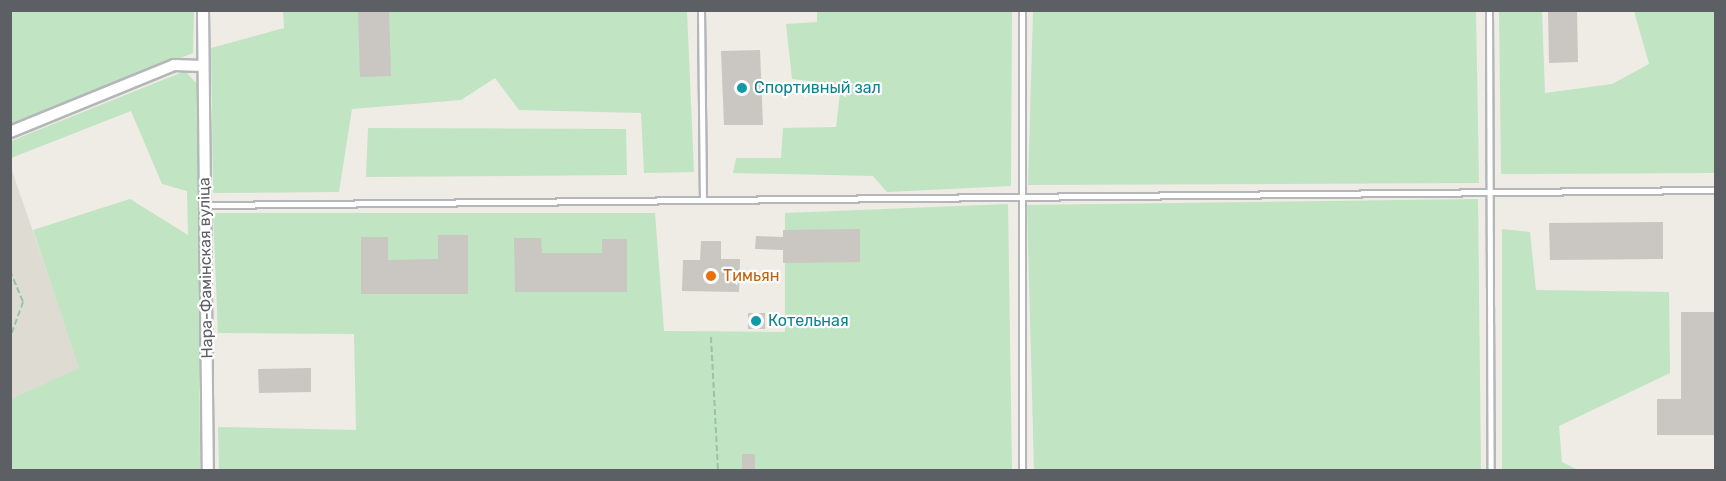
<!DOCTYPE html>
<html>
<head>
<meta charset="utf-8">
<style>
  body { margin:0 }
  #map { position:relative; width:1726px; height:481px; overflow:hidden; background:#eeece4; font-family:Rubik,sans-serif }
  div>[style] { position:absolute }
  .education>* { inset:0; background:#dedbd2 }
  .green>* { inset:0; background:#c1e4c3 }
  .building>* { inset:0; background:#cac6c1 }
  .path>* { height:2px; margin-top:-1px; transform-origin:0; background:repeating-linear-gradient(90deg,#99c3a7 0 6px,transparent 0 9px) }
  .roads { filter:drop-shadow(2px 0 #b4b6ba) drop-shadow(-2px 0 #b4b6ba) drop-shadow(0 2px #b4b6ba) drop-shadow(0 -2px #b4b6ba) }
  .service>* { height:5px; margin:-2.5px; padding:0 2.5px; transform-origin:2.5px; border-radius:2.5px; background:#fff }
  .minor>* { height:10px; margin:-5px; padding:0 5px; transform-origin:5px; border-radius:5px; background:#fff }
  .dots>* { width:16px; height:16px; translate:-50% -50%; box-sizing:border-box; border:3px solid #fff; border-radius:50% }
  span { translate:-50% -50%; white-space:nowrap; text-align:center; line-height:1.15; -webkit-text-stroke:4.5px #fff; paint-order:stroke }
  .culture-label { font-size:16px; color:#0d838f }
  .left { translate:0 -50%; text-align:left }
  .street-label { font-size:16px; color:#5c5f64 }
  .food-label { font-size:16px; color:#c56008 }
  .frame { position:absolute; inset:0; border:12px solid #5c5f64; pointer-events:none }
</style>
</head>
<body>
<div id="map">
  <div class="education">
    <div style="clip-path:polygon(10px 165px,80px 368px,11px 399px,10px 399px)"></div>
  </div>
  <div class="green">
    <div style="clip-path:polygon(11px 11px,194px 11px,193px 53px,11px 126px)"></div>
    <div style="clip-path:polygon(283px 11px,687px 11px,694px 172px,644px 173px,641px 113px,519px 110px,495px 78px,461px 100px,352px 109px,339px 192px,213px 193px,211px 48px,284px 28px)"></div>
    <div style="clip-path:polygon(817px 11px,1012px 11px,1011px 186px,887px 192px,873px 176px,733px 173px,736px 158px,781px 158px,783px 128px,836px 127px,841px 85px,792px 79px,786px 24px,817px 22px)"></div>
    <div style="clip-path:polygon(1033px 11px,1476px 11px,1479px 183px,1028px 185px)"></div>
    <div style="clip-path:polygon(1499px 11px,1542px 11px,1545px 93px,1612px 84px,1649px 64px,1634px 11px,1715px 12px,1715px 173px,1501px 174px)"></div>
    <div style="clip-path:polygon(185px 71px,198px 85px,200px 470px,11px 470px,11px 399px,79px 368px,33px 230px,130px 199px,188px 235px,187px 191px,162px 184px,131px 111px,11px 158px,11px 141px)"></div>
    <div style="clip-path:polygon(368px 128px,626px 129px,627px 175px,366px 177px)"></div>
    <div style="clip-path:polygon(1478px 199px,1481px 470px,1034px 470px,1027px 205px)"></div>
    <div style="clip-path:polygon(1008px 204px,1012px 470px,219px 470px,218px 427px,356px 430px,354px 334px,218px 333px,213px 213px,655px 213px,664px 331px,785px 332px,785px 213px)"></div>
    <div style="clip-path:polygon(1502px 229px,1530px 232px,1536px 290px,1669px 292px,1670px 373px,1559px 426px,1562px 462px,1578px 470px,1502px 470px)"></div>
  </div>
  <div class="building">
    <div style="clip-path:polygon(358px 10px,389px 10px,391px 76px,360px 77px)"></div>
    <div style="clip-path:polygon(1548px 10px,1577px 10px,1578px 62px,1549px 63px)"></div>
    <div style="clip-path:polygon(760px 50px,763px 125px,724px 125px,721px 51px)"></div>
    <div style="clip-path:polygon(1663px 222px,1663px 259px,1550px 260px,1549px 223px)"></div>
    <div style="clip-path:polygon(860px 229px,860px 262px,783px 263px,783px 250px,755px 249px,756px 236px,783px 237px,783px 230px)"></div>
    <div style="clip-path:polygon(438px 235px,468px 235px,468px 294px,361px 294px,361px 237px,388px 237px,388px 260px,438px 259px)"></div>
    <div style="clip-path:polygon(514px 238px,541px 238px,542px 253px,602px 253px,602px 239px,627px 239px,627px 292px,515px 292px)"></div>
    <div style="clip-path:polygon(701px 241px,721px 241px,721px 259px,740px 259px,739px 292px,682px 291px,683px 260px,700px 260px)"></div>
    <div style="clip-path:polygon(1681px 312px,1716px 312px,1716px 435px,1657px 435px,1657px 399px,1681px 399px)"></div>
    <div style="clip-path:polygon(748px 313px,765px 313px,765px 329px,748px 329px)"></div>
    <div style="clip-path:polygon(311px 368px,311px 392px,259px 393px,258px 369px)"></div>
    <div style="clip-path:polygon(742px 454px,755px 454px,755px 470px,742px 470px)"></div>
  </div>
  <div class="path">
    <div style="left:10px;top:271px;width:34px;rotate:67deg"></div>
    <div style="left:23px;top:302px;width:37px;rotate:110deg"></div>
    <div style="left:711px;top:337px;width:133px;rotate:87deg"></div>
  </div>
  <div class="roads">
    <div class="service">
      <div style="left:701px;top:10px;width:190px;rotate:89.4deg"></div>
      <div style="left:1022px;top:10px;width:460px;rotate:90deg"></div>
      <div style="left:1489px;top:10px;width:460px;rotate:89.8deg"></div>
      <div style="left:205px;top:205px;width:1511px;rotate:-0.57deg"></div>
    </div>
    <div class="minor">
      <div style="left:203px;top:10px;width:460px;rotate:89.4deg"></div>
      <div style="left:10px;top:132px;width:177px;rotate:-22.2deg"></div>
      <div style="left:174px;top:65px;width:29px;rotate:2deg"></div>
    </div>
  </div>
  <div class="dots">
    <div style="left:742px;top:88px;background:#0f9aa8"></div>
    <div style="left:711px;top:276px;background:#e8710a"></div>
    <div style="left:756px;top:321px;background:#0f9aa8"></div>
  </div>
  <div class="culture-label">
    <span class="left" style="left:754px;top:88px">Спортивный зал</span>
    <span class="left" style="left:768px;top:321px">Котельная</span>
  </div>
  <div class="street-label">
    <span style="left:206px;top:268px;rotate:-91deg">Нара-Фамінская вуліца</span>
  </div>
  <div class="food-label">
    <span class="left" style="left:723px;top:276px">Тимьян</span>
  </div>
  <div class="frame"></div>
</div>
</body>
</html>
